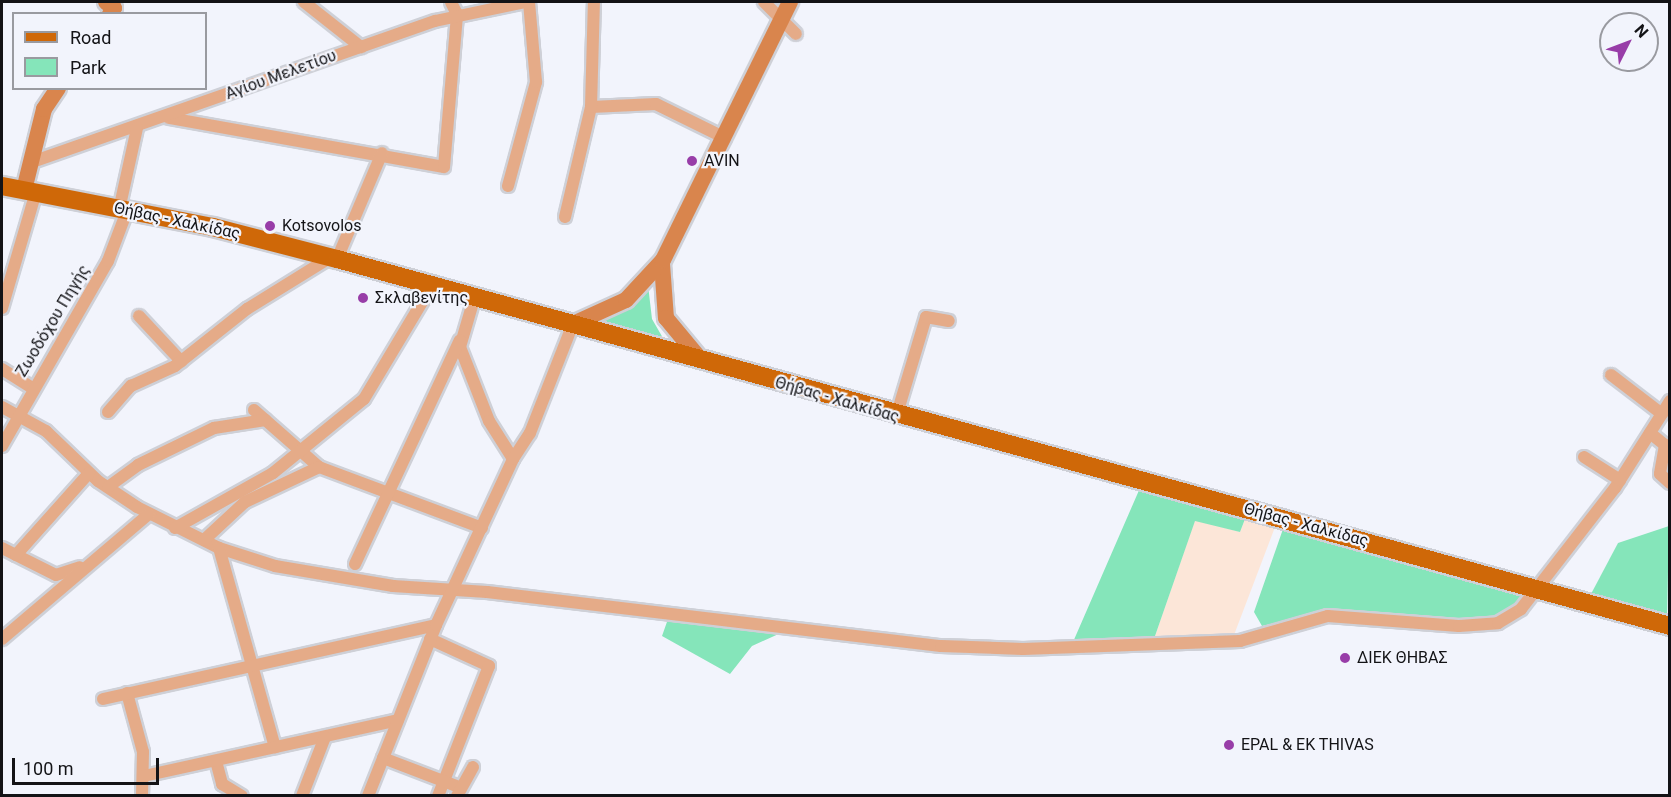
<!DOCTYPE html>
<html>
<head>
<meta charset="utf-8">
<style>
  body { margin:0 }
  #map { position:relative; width:1671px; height:797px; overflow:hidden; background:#f2f4fc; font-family:Roboto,sans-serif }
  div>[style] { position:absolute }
  .commercial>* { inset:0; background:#fce6d8 }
  .green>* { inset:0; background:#85e5ba }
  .roads { filter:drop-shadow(2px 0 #ced0d7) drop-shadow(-2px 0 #ced0d7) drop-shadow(0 2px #ced0d7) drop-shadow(0 -2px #ced0d7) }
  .street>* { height:12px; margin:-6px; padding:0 6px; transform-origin:6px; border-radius:6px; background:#e5ab88 }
  .secondary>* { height:16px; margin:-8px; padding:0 8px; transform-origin:8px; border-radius:8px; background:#d9854d }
  .primary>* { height:18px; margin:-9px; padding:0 9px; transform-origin:9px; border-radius:9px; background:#cf6808 }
  .dots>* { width:16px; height:16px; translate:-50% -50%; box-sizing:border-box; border:3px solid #f2f4fc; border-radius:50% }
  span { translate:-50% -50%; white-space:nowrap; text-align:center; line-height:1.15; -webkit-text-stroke:4.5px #f2f4fc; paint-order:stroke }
  .street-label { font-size:16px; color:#131316 }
  .poi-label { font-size:16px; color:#131316 }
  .left { translate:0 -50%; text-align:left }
  .frame { position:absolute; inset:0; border:3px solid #131316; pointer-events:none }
  .legend { position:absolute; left:12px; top:12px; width:195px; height:78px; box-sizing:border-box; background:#f2f4fc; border:2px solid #999aa0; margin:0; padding:8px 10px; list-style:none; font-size:18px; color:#131316 }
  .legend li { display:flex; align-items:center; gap:12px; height:30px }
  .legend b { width:30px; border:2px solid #999aa0 }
  .north { position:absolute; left:1599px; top:12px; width:60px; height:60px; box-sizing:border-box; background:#f2f4fc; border:2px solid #999aa0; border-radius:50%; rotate:48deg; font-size:16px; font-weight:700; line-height:24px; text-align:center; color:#131316 }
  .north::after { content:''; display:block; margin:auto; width:21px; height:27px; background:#983da8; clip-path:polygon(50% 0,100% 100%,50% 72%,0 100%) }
  .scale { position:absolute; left:12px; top:758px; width:147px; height:27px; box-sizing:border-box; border:3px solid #131316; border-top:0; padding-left:8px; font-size:18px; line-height:21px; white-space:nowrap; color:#131316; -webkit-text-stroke:4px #f2f4fc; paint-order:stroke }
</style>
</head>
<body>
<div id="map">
  <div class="commercial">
    <div style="clip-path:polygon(1245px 519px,1275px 527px,1234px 635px,1155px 636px,1195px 520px,1240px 532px)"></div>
  </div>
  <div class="green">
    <div style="clip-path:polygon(648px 285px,652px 319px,667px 345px,591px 322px)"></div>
    <div style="clip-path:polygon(1140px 488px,1245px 519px,1240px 532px,1195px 521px,1155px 636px,1073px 642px)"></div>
    <div style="clip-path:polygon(1669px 526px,1667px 617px,1591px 594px,1618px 543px)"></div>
    <div style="clip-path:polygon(1283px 529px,1525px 592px,1510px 610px,1481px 621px,1332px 611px,1262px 626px,1254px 612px)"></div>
    <div style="clip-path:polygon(668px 619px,783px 632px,752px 646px,730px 674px,662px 636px)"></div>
  </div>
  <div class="roads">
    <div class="street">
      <div style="left:304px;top:2px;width:73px;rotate:38.3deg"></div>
      <div style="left:764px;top:2px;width:45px;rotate:45deg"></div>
      <div style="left:591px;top:107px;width:65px;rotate:-2.6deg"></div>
      <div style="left:656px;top:104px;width:77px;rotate:26.2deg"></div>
      <div style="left:169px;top:118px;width:279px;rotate:10.1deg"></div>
      <div style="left:444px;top:167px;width:154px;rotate:-85.1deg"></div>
      <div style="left:457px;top:14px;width:13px;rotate:-117deg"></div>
      <div style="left:32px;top:162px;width:427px;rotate:-19.3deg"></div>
      <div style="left:435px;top:21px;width:93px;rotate:-11.8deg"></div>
      <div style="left:508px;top:186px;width:108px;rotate:-74.9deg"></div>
      <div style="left:536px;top:82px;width:80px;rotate:-95deg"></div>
      <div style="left:119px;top:210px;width:84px;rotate:-77.6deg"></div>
      <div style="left:565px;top:217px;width:113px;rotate:-76.7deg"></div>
      <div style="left:591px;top:107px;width:105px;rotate:-88.4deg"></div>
      <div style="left:337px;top:259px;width:115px;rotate:-67deg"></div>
      <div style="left:474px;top:299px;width:50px;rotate:106.3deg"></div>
      <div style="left:460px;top:347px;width:79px;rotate:68.6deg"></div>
      <div style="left:489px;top:421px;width:45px;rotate:57.7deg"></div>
      <div style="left:2px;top:308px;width:121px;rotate:-73.7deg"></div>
      <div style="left:139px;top:316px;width:62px;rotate:47deg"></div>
      <div style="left:2px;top:369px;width:36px;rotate:32deg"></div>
      <div style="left:1611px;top:375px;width:64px;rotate:37.4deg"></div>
      <div style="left:2px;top:407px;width:50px;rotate:28.6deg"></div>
      <div style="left:46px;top:431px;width:72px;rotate:43.9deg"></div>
      <div style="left:98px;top:481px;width:47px;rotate:33.7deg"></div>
      <div style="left:137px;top:507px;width:92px;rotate:26.6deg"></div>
      <div style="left:219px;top:548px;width:59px;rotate:17.8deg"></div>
      <div style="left:275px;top:566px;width:120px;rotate:9.6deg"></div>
      <div style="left:393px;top:586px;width:94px;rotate:3.7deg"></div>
      <div style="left:487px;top:592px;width:457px;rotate:6.8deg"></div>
      <div style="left:941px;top:646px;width:82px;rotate:2.1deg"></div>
      <div style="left:1023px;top:649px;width:217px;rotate:-2.1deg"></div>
      <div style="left:1240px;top:641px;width:91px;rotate:-15.9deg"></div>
      <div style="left:1328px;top:616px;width:131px;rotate:4.4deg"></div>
      <div style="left:1459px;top:626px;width:39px;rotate:-4deg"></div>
      <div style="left:1498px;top:623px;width:27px;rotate:-31deg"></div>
      <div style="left:1521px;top:609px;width:153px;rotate:-52.2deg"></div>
      <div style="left:1615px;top:488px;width:103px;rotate:-57.7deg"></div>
      <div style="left:254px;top:410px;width:86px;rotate:41.2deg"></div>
      <div style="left:319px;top:467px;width:174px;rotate:20.5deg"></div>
      <div style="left:108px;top:412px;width:35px;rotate:-49deg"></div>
      <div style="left:131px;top:386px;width:48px;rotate:-24.4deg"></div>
      <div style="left:175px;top:366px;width:92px;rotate:-38.4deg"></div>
      <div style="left:247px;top:309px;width:99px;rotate:-31.8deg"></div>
      <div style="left:896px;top:417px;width:104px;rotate:-73.3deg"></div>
      <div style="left:926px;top:317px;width:23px;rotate:10deg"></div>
      <div style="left:1650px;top:433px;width:19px;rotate:39deg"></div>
      <div style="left:1665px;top:445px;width:29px;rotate:100deg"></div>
      <div style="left:1660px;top:474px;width:13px;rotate:42deg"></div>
      <div style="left:2px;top:446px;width:213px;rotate:-60.2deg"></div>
      <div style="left:108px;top:261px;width:53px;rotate:-69.2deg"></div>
      <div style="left:1584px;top:457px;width:43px;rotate:32.6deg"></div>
      <div style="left:108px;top:487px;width:37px;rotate:-36deg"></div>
      <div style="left:138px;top:465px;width:85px;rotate:-26deg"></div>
      <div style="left:214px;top:428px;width:52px;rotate:-8.9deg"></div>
      <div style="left:175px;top:528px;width:112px;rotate:-29.3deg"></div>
      <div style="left:273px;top:473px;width:117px;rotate:-39.1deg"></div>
      <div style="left:364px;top:399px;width:131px;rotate:-59.1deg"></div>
      <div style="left:204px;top:540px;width:56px;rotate:-42.8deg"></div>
      <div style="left:245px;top:502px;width:82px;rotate:-25.3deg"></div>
      <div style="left:2px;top:548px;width:60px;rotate:26.6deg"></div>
      <div style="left:56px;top:575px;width:25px;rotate:-18deg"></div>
      <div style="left:219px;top:548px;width:207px;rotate:74.3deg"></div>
      <div style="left:16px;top:555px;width:110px;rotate:-48.3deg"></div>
      <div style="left:355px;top:564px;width:247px;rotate:-64.9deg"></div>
      <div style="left:2px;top:639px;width:193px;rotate:-40.4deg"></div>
      <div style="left:430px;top:639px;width:65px;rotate:24.6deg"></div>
      <div style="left:489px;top:666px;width:140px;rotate:111.4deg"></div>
      <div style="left:127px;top:693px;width:61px;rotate:74.8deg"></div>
      <div style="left:143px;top:752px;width:44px;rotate:91.3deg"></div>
      <div style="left:103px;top:699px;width:341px;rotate:-12.5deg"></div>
      <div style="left:383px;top:758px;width:81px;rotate:20.9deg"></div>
      <div style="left:216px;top:761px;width:24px;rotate:75deg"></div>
      <div style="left:222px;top:784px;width:23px;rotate:31deg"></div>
      <div style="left:144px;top:776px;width:260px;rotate:-12.4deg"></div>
      <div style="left:302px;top:796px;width:63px;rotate:-68.7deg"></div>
      <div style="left:368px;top:796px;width:184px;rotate:-68.3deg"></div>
      <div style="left:436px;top:625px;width:183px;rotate:-65.1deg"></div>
      <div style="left:513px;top:459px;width:31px;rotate:-57deg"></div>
      <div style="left:530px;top:433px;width:117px;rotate:-68.5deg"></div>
      <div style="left:457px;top:796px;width:33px;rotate:-61deg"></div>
    </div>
    <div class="secondary">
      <div style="left:106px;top:2px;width:10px;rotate:37deg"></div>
      <div style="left:114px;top:8px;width:7px;rotate:124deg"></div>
      <div style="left:24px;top:190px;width:83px;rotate:-76.1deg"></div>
      <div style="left:44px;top:109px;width:25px;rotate:-56deg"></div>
      <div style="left:662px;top:264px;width:54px;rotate:85.8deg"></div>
      <div style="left:666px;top:318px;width:53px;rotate:50.3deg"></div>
      <div style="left:573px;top:324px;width:58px;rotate:-24.4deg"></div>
      <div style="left:626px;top:300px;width:54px;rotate:-47.2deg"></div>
      <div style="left:663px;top:260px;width:288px;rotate:-63.8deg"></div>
    </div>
    <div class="primary">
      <div style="left:2px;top:186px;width:215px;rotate:11deg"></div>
      <div style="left:213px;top:227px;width:128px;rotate:14.5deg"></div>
      <div style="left:337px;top:259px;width:1383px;rotate:15.39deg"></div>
    </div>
  </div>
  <div class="dots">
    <div style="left:692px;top:161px;background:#983da8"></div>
    <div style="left:270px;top:226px;background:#983da8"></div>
    <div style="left:363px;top:298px;background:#983da8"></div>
    <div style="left:1345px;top:658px;background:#983da8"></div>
    <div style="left:1229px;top:745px;background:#983da8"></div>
  </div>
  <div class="street-label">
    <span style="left:281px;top:75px;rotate:-20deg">Αγίου Μελετίου</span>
    <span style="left:177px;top:221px;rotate:12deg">Θήβας - Χαλκίδας</span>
    <span style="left:53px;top:321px;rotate:-59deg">Ζωοδόχου Πηγής</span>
    <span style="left:837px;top:400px;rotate:16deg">Θήβας - Χαλκίδας</span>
    <span style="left:1306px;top:525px;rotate:15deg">Θήβας - Χαλκίδας</span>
  </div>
  <div class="poi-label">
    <span class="left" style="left:704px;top:161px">AVIN</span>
    <span class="left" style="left:282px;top:226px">Kotsovolos</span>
    <span class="left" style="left:375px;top:298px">Σκλαβενίτης</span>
    <span class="left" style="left:1357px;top:658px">ΔΙΕΚ ΘΗΒΑΣ</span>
    <span class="left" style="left:1241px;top:745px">EPAL &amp; EK THIVAS</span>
  </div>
  <div class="frame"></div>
  <ul class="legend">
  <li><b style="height:8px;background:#cf6808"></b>Road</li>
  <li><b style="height:16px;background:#85e5ba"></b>Park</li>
  </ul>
  <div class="north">N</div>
  <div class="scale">100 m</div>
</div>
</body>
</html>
